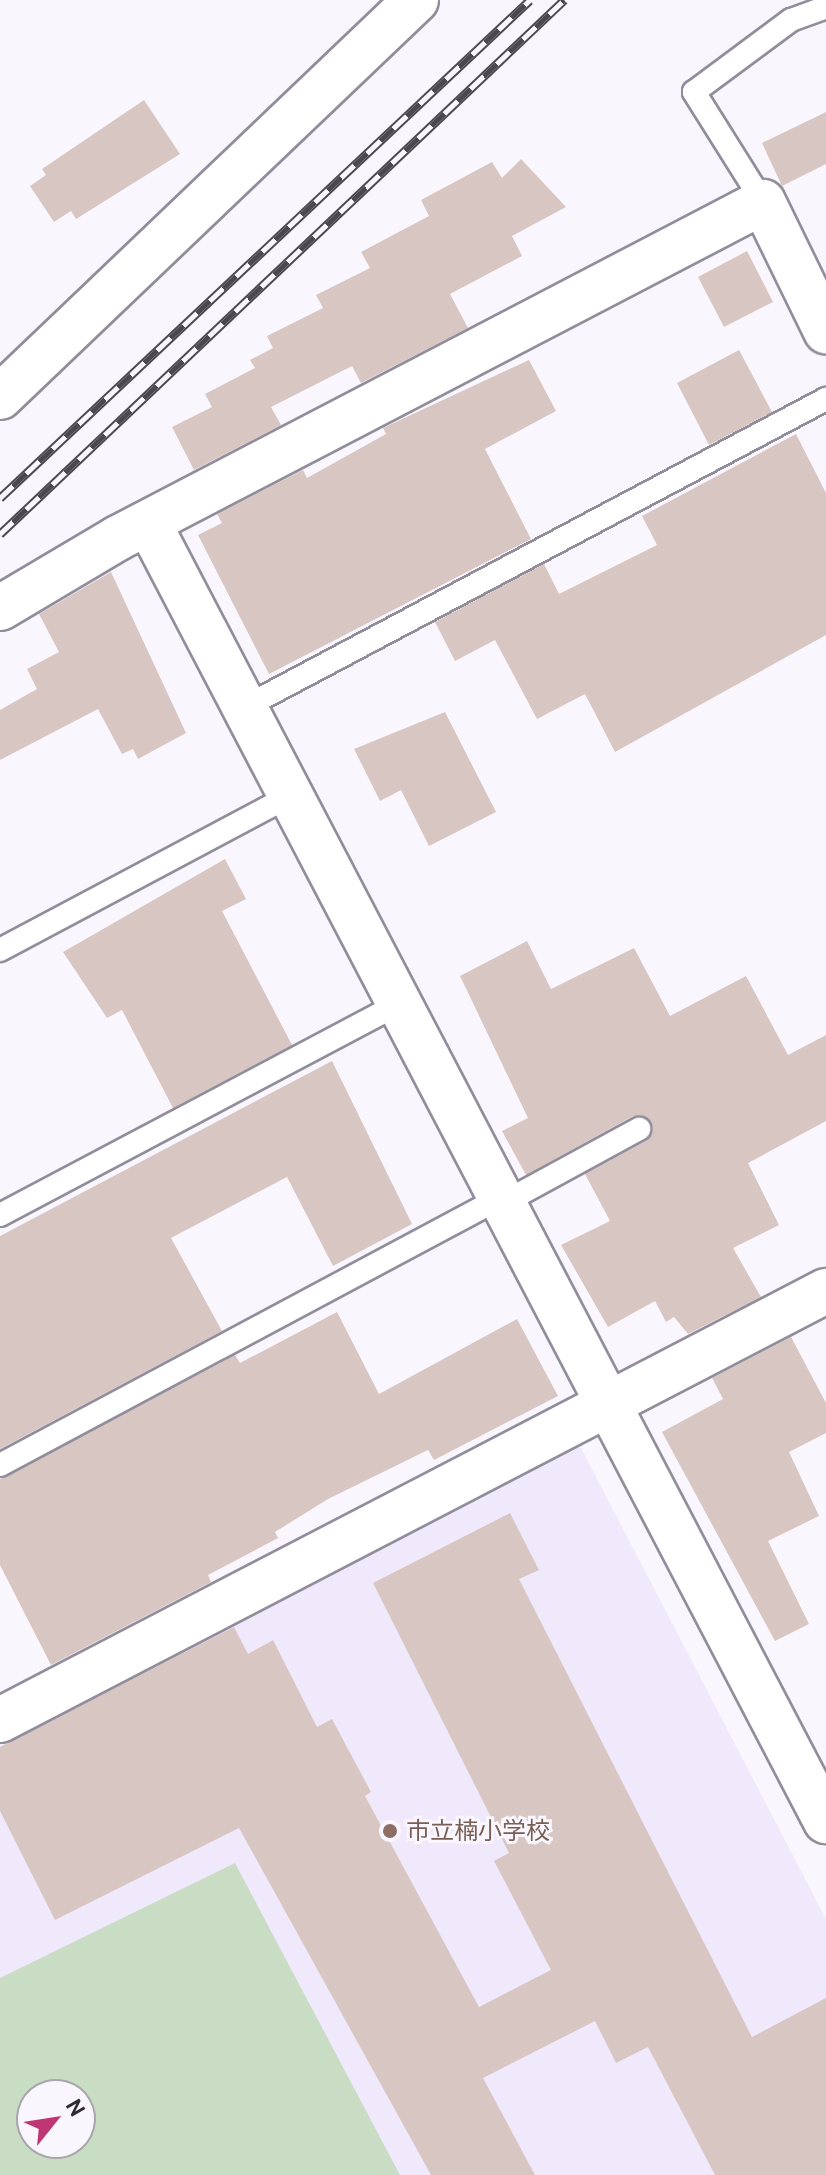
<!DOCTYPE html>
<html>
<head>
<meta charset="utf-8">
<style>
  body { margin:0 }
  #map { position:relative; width:826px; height:2175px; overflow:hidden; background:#f9f7fd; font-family:Cabin,"Noto Sans JP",sans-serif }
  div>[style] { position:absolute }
  .built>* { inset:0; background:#f0e9fc }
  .green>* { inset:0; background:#c9dcc4 }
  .building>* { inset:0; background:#d8c6c3 }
  .roads { filter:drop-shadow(2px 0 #918d9b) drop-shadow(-2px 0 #918d9b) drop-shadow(0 2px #918d9b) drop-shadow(0 -2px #918d9b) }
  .lane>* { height:22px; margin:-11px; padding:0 11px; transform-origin:11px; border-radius:11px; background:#fff }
  .street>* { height:44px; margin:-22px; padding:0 22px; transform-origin:22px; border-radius:22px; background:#fff }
  .rail>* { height:9px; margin-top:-4.5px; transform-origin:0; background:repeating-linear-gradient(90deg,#f9f7fd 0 18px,#4b494f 0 36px); box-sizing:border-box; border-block:2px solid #4b494f }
  .dots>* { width:22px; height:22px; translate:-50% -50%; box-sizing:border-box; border:4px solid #f9f7fd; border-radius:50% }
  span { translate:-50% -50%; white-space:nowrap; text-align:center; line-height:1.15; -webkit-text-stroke:6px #f9f7fd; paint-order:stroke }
  .education-label { font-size:24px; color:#785e54 }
  .left { translate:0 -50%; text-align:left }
  .north { position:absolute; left:16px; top:2079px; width:80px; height:80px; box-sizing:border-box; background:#f9f7fd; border:2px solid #a8a6ac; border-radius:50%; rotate:60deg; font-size:22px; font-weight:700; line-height:32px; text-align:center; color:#2e2c32 }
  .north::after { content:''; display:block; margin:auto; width:28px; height:36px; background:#be3673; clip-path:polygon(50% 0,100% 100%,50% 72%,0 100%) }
</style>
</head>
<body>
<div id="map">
  <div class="built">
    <div style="clip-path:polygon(evenodd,562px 1443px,581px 1448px,826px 1919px,826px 2175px,0 2175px,0 1743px,562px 1443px,32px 2095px,80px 2095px,80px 2143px,32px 2143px,32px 2095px)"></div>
  </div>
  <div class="green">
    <div style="clip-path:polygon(evenodd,235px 1863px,400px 2175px,0 2175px,0 1978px,235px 1863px,32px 2095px,80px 2095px,80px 2143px,32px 2143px,32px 2095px)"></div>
  </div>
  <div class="building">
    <div style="clip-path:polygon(144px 100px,180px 154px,76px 219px,71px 211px,54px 222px,30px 186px,46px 175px,42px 169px)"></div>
    <div style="clip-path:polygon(826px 112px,826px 164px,782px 186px,762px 143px)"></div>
    <div style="clip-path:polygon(521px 159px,566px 207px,512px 236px,522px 256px,450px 294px,468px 328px,361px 383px,352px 366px,271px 407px,281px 425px,194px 470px,172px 427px,212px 407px,205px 394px,255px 368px,250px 360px,273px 348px,267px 336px,323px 308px,316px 295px,370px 268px,361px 252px,429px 216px,421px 200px,492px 162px,502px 178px)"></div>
    <div style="clip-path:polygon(747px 251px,773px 302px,724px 327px,698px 277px)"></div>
    <div style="clip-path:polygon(739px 350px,772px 412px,709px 445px,677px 383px)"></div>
    <div style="clip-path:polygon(529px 360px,556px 411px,485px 449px,531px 539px,269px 674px,198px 535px,222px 523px,217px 514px,303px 470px,307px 478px,386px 434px,383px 428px)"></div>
    <div style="clip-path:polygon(796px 434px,826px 493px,826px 635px,615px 752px,585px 694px,537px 719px,495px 640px,455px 661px,435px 622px,544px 564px,559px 594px,657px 545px,642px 516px)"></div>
    <div style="clip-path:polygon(111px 572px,186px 733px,138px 759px,133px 749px,122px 754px,98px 709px,0 760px,0 710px,37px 689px,27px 669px,59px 652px,39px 614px)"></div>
    <div style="clip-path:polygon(445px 712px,496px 812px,429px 846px,401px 790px,380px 801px,354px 749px)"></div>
    <div style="clip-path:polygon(225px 859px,246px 899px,222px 911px,292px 1045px,173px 1108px,122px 1010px,107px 1018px,63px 952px)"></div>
    <div style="clip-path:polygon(527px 941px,551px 989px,634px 948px,670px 1016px,746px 976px,788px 1055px,826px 1035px,826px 1121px,748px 1163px,779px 1225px,733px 1248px,761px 1297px,688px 1334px,674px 1317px,666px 1322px,655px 1301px,608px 1327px,561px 1245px,610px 1221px,585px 1174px,646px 1141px,653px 1129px,647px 1118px,633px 1116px,526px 1175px,502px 1131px,528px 1118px,460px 976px)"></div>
    <div style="clip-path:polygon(332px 1061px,412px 1224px,333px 1266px,287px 1177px,171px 1238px,222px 1331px,0 1449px,0 1236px)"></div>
    <div style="clip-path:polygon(337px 1312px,379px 1394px,517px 1319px,558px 1396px,434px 1460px,428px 1450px,328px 1499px,275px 1532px,278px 1538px,208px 1575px,211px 1582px,51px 1665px,0 1565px,0 1479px,235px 1355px,240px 1363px)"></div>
    <div style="clip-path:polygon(791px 1337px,826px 1403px,826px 1433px,789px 1452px,819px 1516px,768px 1541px,809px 1624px,775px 1641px,662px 1432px,723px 1399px,712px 1378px)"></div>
    <div style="clip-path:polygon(510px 1513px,539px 1570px,519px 1579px,752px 2037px,826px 1998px,826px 2175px,715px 2175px,648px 2047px,616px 2063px,595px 2021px,483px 2078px,535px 2175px,431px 2175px,239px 1828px,55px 1920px,0 1811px,0 1747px,234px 1627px,248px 1654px,273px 1640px,317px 1727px,332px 1719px,371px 1792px,365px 1796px,479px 2007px,551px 1970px,494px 1861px,509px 1853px,373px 1583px)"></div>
  </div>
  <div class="roads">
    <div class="lane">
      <div style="left:763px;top:202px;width:130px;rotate:-122.1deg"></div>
      <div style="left:694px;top:92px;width:121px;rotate:-36.6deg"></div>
      <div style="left:791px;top:20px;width:37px;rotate:-20deg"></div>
      <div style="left:245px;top:707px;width:658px;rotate:-27.93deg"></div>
      <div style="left:0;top:950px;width:330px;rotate:-28deg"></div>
      <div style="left:505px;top:1202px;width:153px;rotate:-28.6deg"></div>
      <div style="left:0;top:1215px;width:454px;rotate:-27.9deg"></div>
      <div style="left:0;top:1465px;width:569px;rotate:-28.1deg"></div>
    </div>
    <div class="street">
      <div style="left:0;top:397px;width:575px;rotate:-43.66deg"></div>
      <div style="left:150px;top:526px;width:1461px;rotate:62.44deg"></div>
      <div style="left:0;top:608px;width:137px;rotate:-30.7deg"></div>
      <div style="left:118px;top:538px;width:727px;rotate:-27.52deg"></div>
      <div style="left:763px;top:202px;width:144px;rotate:64deg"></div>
      <div style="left:0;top:1720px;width:931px;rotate:-27.45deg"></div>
    </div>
  </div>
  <div class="rail">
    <div style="left:0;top:498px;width:727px;rotate:-43.22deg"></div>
    <div style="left:0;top:534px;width:777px;rotate:-43.43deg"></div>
  </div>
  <div class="dots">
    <div style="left:390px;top:1831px;background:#8d6e63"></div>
  </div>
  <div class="education-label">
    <span class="left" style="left:406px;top:1831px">市立楠小学校</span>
  </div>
  <div class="north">N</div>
</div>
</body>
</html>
